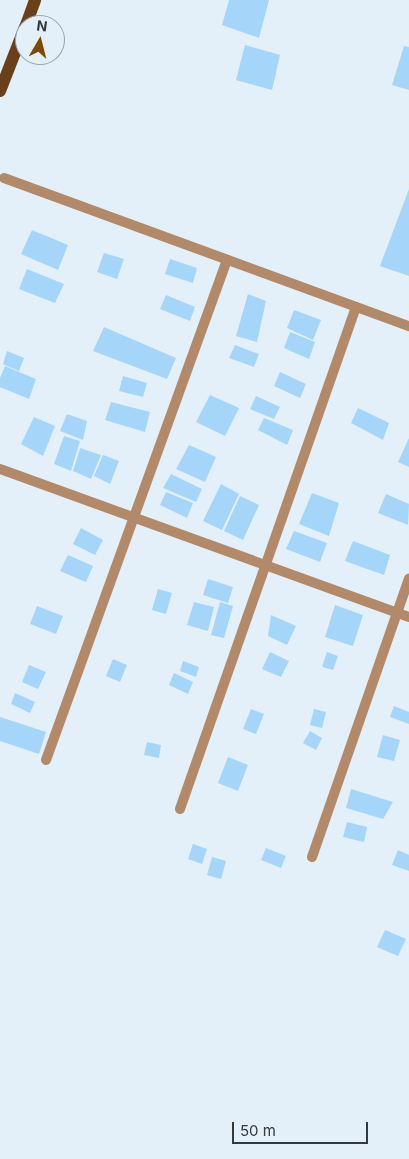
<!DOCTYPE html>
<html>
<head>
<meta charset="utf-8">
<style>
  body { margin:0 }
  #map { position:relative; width:409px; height:1159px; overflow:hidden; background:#e3eff9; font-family:Inter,sans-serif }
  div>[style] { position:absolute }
  .building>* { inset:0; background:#a5d6fa }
  .minor>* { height:10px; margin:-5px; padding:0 5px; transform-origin:5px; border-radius:5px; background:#b28a69 }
  .primary>* { height:12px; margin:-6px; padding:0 6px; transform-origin:6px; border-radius:6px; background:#69401a }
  span { translate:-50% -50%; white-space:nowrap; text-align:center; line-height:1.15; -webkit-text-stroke:4.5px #e3eff9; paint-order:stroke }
  .north { position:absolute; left:15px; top:15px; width:50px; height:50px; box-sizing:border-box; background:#e3eff9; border:1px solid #9da6ad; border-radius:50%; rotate:8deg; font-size:14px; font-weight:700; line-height:20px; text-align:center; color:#34393c }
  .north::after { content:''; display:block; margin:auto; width:18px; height:22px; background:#834800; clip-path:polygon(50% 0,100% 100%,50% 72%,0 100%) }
  .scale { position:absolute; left:232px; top:1122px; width:136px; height:22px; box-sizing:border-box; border:2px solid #34393c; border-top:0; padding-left:6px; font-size:15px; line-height:18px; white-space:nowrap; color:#34393c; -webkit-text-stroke:4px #e3eff9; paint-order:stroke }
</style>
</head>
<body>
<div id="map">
  <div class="building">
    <div style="clip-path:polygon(229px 0,269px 0,259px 38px,222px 25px)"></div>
    <div style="clip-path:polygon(245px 45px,280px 55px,272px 90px,236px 80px)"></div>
    <div style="clip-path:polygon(404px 46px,409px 47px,409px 90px,392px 85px)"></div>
    <div style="clip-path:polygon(409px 189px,409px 276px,380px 266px)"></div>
    <div style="clip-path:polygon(32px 230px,68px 245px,58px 270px,21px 254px)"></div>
    <div style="clip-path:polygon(104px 253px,124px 259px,117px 279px,97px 272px)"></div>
    <div style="clip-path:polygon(170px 259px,197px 268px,193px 283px,165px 274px)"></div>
    <div style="clip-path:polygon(27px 269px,64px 284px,55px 303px,19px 289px)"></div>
    <div style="clip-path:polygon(248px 294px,266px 301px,257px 342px,236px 336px)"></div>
    <div style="clip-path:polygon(166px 295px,195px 307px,190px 321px,160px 309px)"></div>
    <div style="clip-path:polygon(294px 310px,321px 320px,313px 340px,287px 328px)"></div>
    <div style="clip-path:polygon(104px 327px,176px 358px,167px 379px,93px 351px)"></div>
    <div style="clip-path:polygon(290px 332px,315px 342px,309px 359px,284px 348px)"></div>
    <div style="clip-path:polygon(235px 345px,259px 354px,254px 367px,229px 358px)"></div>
    <div style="clip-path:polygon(7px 351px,24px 358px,19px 371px,3px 364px)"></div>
    <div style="clip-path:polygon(5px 366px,36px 379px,29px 399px,0 387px,0 378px)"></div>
    <div style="clip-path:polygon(280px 372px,306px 384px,300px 398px,274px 386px)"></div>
    <div style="clip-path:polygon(123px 376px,147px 383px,143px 397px,119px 391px)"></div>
    <div style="clip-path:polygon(210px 395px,239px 408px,225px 436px,196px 422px)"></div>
    <div style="clip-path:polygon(256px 396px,280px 407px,274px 419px,250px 409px)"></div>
    <div style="clip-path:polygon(111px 402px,150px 412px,145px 432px,105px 420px)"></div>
    <div style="clip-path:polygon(358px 408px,389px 423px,383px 440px,351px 423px)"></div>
    <div style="clip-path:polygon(67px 414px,87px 421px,83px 440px,60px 431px)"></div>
    <div style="clip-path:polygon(34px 417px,55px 426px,43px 456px,21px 444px)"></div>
    <div style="clip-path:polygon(264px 418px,293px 430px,287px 445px,258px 430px)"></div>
    <div style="clip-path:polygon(64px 436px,80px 441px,71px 471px,54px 464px)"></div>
    <div style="clip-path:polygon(409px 438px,409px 467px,398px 462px)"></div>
    <div style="clip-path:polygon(189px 445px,216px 457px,205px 482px,176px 469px)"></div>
    <div style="clip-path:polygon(80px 448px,101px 455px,91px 479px,73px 471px)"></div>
    <div style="clip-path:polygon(103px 455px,119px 461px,110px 484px,94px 476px)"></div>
    <div style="clip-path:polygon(171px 474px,202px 489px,196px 502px,163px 488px)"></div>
    <div style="clip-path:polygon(221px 484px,239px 494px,222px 530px,203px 521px)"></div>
    <div style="clip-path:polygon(166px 492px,193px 503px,187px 518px,160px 505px)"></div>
    <div style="clip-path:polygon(312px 493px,339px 503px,329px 536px,299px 524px)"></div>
    <div style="clip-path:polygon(386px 494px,409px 504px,408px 525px,378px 513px)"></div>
    <div style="clip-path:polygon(240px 496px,259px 505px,243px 540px,224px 531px)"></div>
    <div style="clip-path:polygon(81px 528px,103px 540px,95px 555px,73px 544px)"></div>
    <div style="clip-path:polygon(294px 531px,327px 543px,320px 562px,286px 549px)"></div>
    <div style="clip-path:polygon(353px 541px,390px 555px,384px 575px,345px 561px)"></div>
    <div style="clip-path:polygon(68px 555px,93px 566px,86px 582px,60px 571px)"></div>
    <div style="clip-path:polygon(208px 579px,233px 587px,228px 603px,203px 595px)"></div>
    <div style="clip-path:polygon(158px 589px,172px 593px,166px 614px,152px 610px)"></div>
    <div style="clip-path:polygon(194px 602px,214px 607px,208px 631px,187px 625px)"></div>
    <div style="clip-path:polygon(220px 602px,233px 606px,224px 638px,211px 635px)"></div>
    <div style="clip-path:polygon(335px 605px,363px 615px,353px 646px,325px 637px)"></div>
    <div style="clip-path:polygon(37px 606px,63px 616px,56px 634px,30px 624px)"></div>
    <div style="clip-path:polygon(271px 615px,296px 626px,287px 645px,268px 636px)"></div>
    <div style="clip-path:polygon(270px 652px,289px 661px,281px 677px,262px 669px)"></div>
    <div style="clip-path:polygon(327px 652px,338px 656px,333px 670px,322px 667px)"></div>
    <div style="clip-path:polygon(113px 659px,127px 665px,120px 682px,106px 676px)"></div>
    <div style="clip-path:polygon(183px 661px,199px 667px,196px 677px,180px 671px)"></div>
    <div style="clip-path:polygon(29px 665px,46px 672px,38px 689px,22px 682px)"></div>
    <div style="clip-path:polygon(174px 673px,193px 682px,188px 694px,169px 685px)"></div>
    <div style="clip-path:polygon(15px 693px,35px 702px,30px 713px,11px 704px)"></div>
    <div style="clip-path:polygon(394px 706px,409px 712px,409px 724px,390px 717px)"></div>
    <div style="clip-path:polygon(251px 709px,264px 714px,256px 734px,243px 729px)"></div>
    <div style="clip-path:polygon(314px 709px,326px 712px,322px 728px,310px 725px)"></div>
    <div style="clip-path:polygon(0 717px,46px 732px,39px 754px,0 741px)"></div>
    <div style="clip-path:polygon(310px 731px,322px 738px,316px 750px,303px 743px)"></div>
    <div style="clip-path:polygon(383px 735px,400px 740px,394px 761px,377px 757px)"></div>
    <div style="clip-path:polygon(147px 742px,161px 745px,159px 758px,144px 755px)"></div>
    <div style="clip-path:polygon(228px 757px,248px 765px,238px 791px,218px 783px)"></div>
    <div style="clip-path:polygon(351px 789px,393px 802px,383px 819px,346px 808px)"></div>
    <div style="clip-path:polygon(347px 822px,367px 827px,364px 842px,343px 837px)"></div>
    <div style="clip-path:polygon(193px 844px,207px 849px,202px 864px,188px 859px)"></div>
    <div style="clip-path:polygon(266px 848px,286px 856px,281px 868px,261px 860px)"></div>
    <div style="clip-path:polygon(398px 850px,409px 855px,409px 871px,392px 865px)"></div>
    <div style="clip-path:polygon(212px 857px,226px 861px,221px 879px,207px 875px)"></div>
    <div style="clip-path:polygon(385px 930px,406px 939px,398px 956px,377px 947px)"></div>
  </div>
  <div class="minor">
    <div style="left:4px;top:178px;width:431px;rotate:20.1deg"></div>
    <div style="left:0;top:469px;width:435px;rotate:19.9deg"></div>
    <div style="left:46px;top:760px;width:532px;rotate:-70.1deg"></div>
    <div style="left:180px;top:809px;width:532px;rotate:-70.68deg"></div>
    <div style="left:312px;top:857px;width:295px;rotate:-70.8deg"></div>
  </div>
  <div class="primary">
    <div style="left:26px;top:25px;width:27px;rotate:-70deg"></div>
    <div style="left:0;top:91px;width:69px;rotate:-68.7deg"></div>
  </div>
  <div class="north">N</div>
  <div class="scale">50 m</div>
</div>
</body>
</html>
